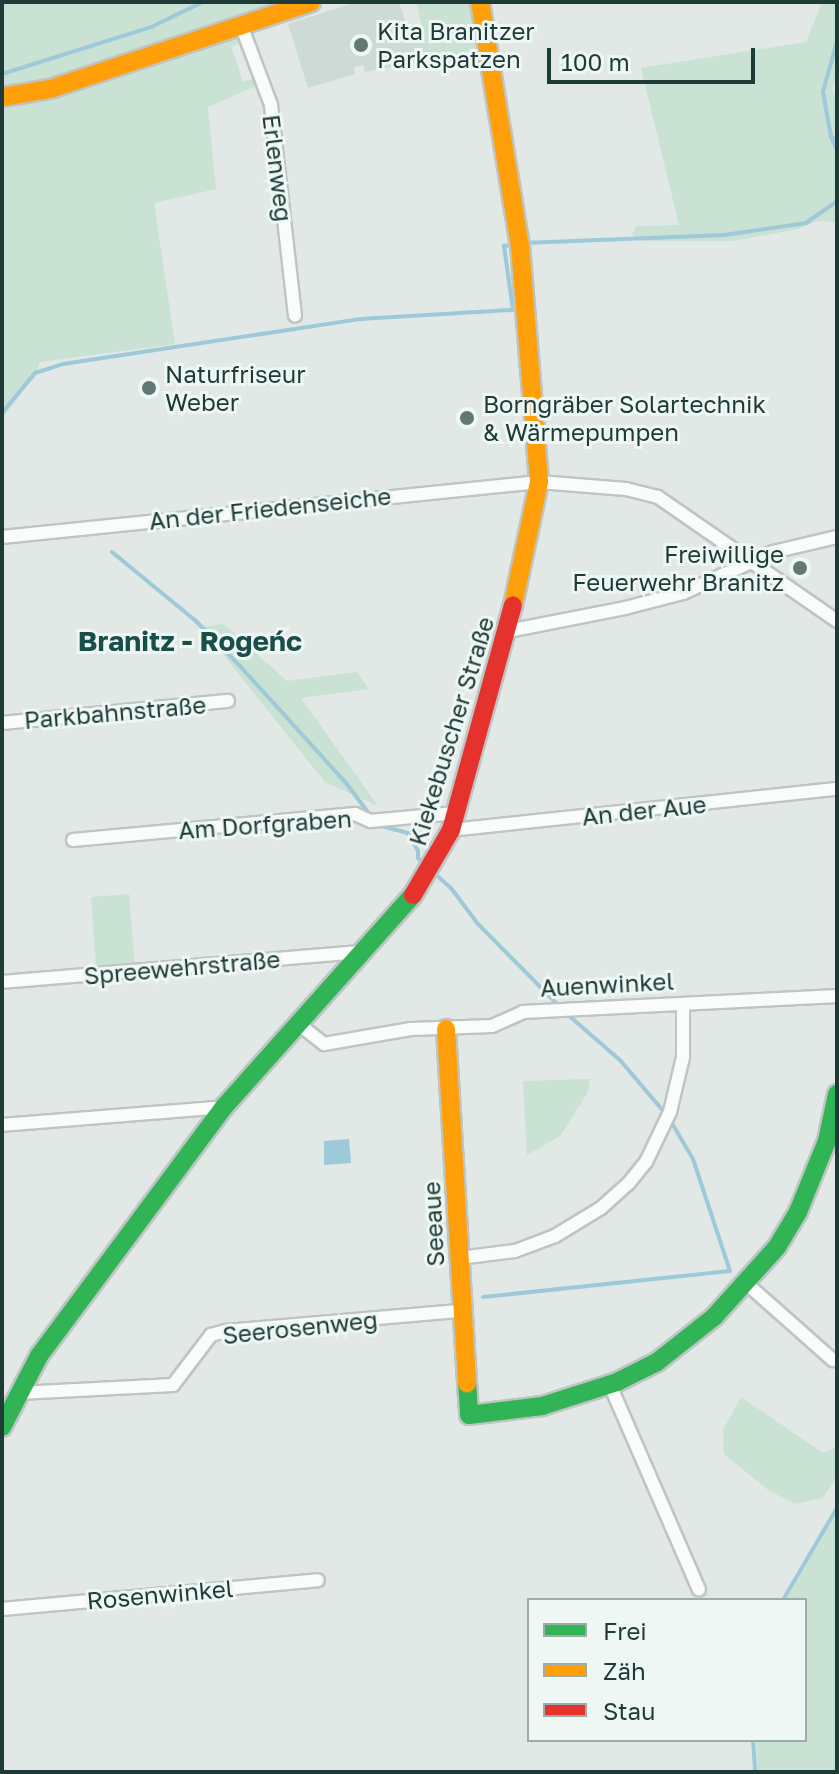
<!DOCTYPE html>
<html>
<head>
<meta charset="utf-8">
<style>
  body { margin:0 }
  #map { position:relative; width:839px; height:1774px; overflow:hidden; background:#e1e8e6; font-family:"Golos Text",sans-serif }
  div>[style] { position:absolute }
  .built>* { inset:0; background:#cedad6 }
  .green>* { inset:0; background:#c9e2d4 }
  .water>* { inset:0; background:#9ec9d9 }
  .stream>* { height:4px; margin:-2px; padding:0 2px; transform-origin:2px; border-radius:2px; background:#9ec9d9 }
  .roads { filter:drop-shadow(2px 0 #bec5c3) drop-shadow(-2px 0 #bec5c3) drop-shadow(0 2px #bec5c3) drop-shadow(0 -2px #bec5c3) }
  .street>* { height:12px; margin:-6px; padding:0 6px; transform-origin:6px; border-radius:6px; background:#fafcfb }
  .fast>* { height:18px; margin:-9px; padding:0 9px; transform-origin:9px; border-radius:9px; background:#30b455 }
  .slow>* { height:18px; margin:-9px; padding:0 9px; transform-origin:9px; border-radius:9px; background:#ff9f0a }
  .jam>* { height:18px; margin:-9px; padding:0 9px; transform-origin:9px; border-radius:9px; background:#e5322d }
  .dots>* { width:22px; height:22px; translate:-50% -50%; box-sizing:border-box; border:4px solid #eef7f4; border-radius:50% }
  span { translate:-50% -50%; white-space:nowrap; text-align:center; line-height:1.15; -webkit-text-stroke:6px #eef7f4; paint-order:stroke }
  .poi-label { font-size:24px; color:#1e3b38 }
  .left { translate:0 -50%; text-align:left }
  .right { translate:-100% -50%; text-align:right }
  .street-label { font-size:24px; color:#1e3b38 }
  .quarter-label { font-size:28px; color:#1a4e49; font-weight:700 }
  .frame { position:absolute; inset:0; border:4px solid #1e3b38; pointer-events:none }
  .legend { position:absolute; left:527px; top:1598px; width:280px; height:144px; box-sizing:border-box; background:#eef7f4; border:2px solid #9baca9; margin:0; padding:10px 14px; list-style:none; font-size:24px; color:#1e3b38 }
  .legend li { display:flex; align-items:center; gap:16px; height:40px }
  .legend b { width:40px; border:2px solid #9baca9 }
  .scale { position:absolute; left:547px; top:48px; width:208px; height:36px; box-sizing:border-box; border:4px solid #1e3b38; border-top:0; padding-left:10px; font-size:24px; line-height:28px; white-space:nowrap; color:#1e3b38; -webkit-text-stroke:6px #eef7f4; paint-order:stroke }
</style>
</head>
<body>
<div id="map">
  <div class="built">
    <div style="clip-path:polygon(356px 2px,399px 2px,408px 30px,423px 26px,430px 59px,365px 72px,363px 65px,354px 67px,355px 74px,308px 88px,288px 24px)"></div>
  </div>
  <div class="green">
    <div style="clip-path:polygon(2px 2px,294px 2px,73px 75px,2px 90px)"></div>
    <div style="clip-path:polygon(416px 2px,470px 2px,479px 52px,430px 59px)"></div>
    <div style="clip-path:polygon(822px 2px,837px 2px,837px 74px,832px 91px,837px 97px,837px 222px,817px 221px,798px 229px,733px 241px,644px 241px,632px 234px,636px 226px,679px 225px,641px 68px,806px 42px)"></div>
    <div style="clip-path:polygon(239px 37px,241px 43px,231px 46px,243px 82px,253px 79px,256px 86px,208px 107px,216px 189px,154px 203px,175px 344px,40px 362px,36px 375px,2px 418px,2px 109px,73px 94px)"></div>
    <div style="clip-path:polygon(224px 624px,287px 681px,357px 672px,369px 689px,301px 698px,378px 806px,325px 782px,201px 627px)"></div>
    <div style="clip-path:polygon(129px 894px,135px 965px,96px 968px,91px 897px)"></div>
    <div style="clip-path:polygon(590px 1079px,588px 1092px,560px 1136px,527px 1155px,523px 1081px)"></div>
    <div style="clip-path:polygon(741px 1397px,823px 1453px,837px 1447px,837px 1476px,823px 1498px,795px 1504px,768px 1490px,724px 1454px,723px 1430px)"></div>
    <div style="clip-path:polygon(837px 1511px,837px 1772px,757px 1772px,756px 1740px,805px 1740px,805px 1600px,786px 1600px)"></div>
  </div>
  <div class="water">
    <div style="clip-path:polygon(349px 1139px,351px 1163px,324px 1165px,324px 1141px)"></div>
  </div>
  <div class="stream">
    <div style="left:837px;top:41px;width:53px;rotate:105.4deg"></div>
    <div style="left:823px;top:92px;width:46px;rotate:79.9deg"></div>
    <div style="left:831px;top:137px;width:7px;rotate:27deg"></div>
    <div style="left:2px;top:74px;width:156px;rotate:-17.5deg"></div>
    <div style="left:151px;top:27px;width:58px;rotate:-25.7deg"></div>
    <div style="left:832px;top:139px;width:12px;rotate:66deg"></div>
    <div style="left:524px;top:243px;width:200px;rotate:-2.3deg"></div>
    <div style="left:724px;top:235px;width:83px;rotate:-8.3deg"></div>
    <div style="left:806px;top:223px;width:38px;rotate:-35deg"></div>
    <div style="left:2px;top:413px;width:52px;rotate:-50.5deg"></div>
    <div style="left:35px;top:373px;width:29px;rotate:-18deg"></div>
    <div style="left:63px;top:364px;width:300px;rotate:-8.6deg"></div>
    <div style="left:360px;top:319px;width:153px;rotate:-3.4deg"></div>
    <div style="left:513px;top:310px;width:65px;rotate:-98deg"></div>
    <div style="left:504px;top:246px;width:11px;rotate:-10deg"></div>
    <div style="left:112px;top:552px;width:109px;rotate:39.4deg"></div>
    <div style="left:196px;top:621px;width:62px;rotate:45.7deg"></div>
    <div style="left:239px;top:665px;width:159px;rotate:47.8deg"></div>
    <div style="left:346px;top:783px;width:40px;rotate:53deg"></div>
    <div style="left:378px;top:825px;width:31px;rotate:15deg"></div>
    <div style="left:408px;top:833px;width:21px;rotate:61deg"></div>
    <div style="left:418px;top:851px;width:7px;rotate:90deg"></div>
    <div style="left:418px;top:858px;width:11px;rotate:45deg"></div>
    <div style="left:433px;top:872px;width:24px;rotate:42deg"></div>
    <div style="left:451px;top:888px;width:45px;rotate:53.1deg"></div>
    <div style="left:478px;top:924px;width:118px;rotate:45.3deg"></div>
    <div style="left:567px;top:1014px;width:70px;rotate:41deg"></div>
    <div style="left:620px;top:1060px;width:70px;rotate:49.7deg"></div>
    <div style="left:483px;top:1297px;width:248px;rotate:-6deg"></div>
    <div style="left:730px;top:1271px;width:118px;rotate:-108.3deg"></div>
    <div style="left:693px;top:1159px;width:45px;rotate:-120.5deg"></div>
    <div style="left:783px;top:1600px;width:107px;rotate:-59.6deg"></div>
    <div style="left:753px;top:1740px;width:32px;rotate:86deg"></div>
  </div>
  <div class="roads">
    <div class="street">
      <div style="left:241px;top:25px;width:85px;rotate:69.4deg"></div>
      <div style="left:271px;top:105px;width:212px;rotate:83.5deg"></div>
      <div style="left:2px;top:537px;width:540px;rotate:-5.85deg"></div>
      <div style="left:539px;top:482px;width:87px;rotate:4.6deg"></div>
      <div style="left:626px;top:489px;width:33px;rotate:14deg"></div>
      <div style="left:658px;top:497px;width:218px;rotate:34.7deg"></div>
      <div style="left:508px;top:631px;width:119px;rotate:-11.1deg"></div>
      <div style="left:625px;top:608px;width:60px;rotate:-14.5deg"></div>
      <div style="left:683px;top:593px;width:99px;rotate:-24.5deg"></div>
      <div style="left:773px;top:552px;width:66px;rotate:-13.2deg"></div>
      <div style="left:2px;top:723px;width:227px;rotate:-5.6deg"></div>
      <div style="left:451px;top:830px;width:388px;rotate:-6.1deg"></div>
      <div style="left:73px;top:840px;width:283px;rotate:-5.3deg"></div>
      <div style="left:355px;top:814px;width:17px;rotate:25deg"></div>
      <div style="left:370px;top:821px;width:86px;rotate:-5.3deg"></div>
      <div style="left:2px;top:982px;width:362px;rotate:-4.8deg"></div>
      <div style="left:296px;top:1022px;width:36px;rotate:38deg"></div>
      <div style="left:324px;top:1044px;width:88px;rotate:-9.8deg"></div>
      <div style="left:411px;top:1029px;width:81px;rotate:-2.1deg"></div>
      <div style="left:492px;top:1026px;width:34px;rotate:-24deg"></div>
      <div style="left:523px;top:1012px;width:314px;rotate:-2.9deg"></div>
      <div style="left:2px;top:1125px;width:223px;rotate:-4.6deg"></div>
      <div style="left:459px;top:1258px;width:56px;rotate:-7.1deg"></div>
      <div style="left:515px;top:1251px;width:43px;rotate:-20.6deg"></div>
      <div style="left:555px;top:1236px;width:54px;rotate:-31.3deg"></div>
      <div style="left:601px;top:1208px;width:36px;rotate:-42deg"></div>
      <div style="left:628px;top:1184px;width:28px;rotate:-51deg"></div>
      <div style="left:646px;top:1162px;width:55px;rotate:-64.4deg"></div>
      <div style="left:670px;top:1112px;width:57px;rotate:-76.7deg"></div>
      <div style="left:683px;top:1057px;width:53px;rotate:-90deg"></div>
      <div style="left:747px;top:1284px;width:115px;rotate:41.5deg"></div>
      <div style="left:610px;top:1385px;width:223px;rotate:66.5deg"></div>
      <div style="left:19px;top:1393px;width:154px;rotate:-3deg"></div>
      <div style="left:173px;top:1385px;width:63px;rotate:-52.8deg"></div>
      <div style="left:211px;top:1335px;width:16px;rotate:-15deg"></div>
      <div style="left:226px;top:1331px;width:236px;rotate:-4.9deg"></div>
      <div style="left:2px;top:1609px;width:317px;rotate:-5.2deg"></div>
    </div>
    <div class="fast">
      <div style="left:467px;top:1383px;width:32px;rotate:86deg"></div>
      <div style="left:469px;top:1415px;width:74px;rotate:-7deg"></div>
      <div style="left:542px;top:1406px;width:79px;rotate:-17.7deg"></div>
      <div style="left:617px;top:1382px;width:45px;rotate:-26.6deg"></div>
      <div style="left:657px;top:1362px;width:73px;rotate:-38.3deg"></div>
      <div style="left:714px;top:1317px;width:94px;rotate:-48deg"></div>
      <div style="left:777px;top:1247px;width:41px;rotate:-59deg"></div>
      <div style="left:798px;top:1212px;width:77px;rotate:-67.8deg"></div>
      <div style="left:827px;top:1141px;width:48px;rotate:-78deg"></div>
      <div style="left:2px;top:1427px;width:80px;rotate:-62.5deg"></div>
      <div style="left:39px;top:1356px;width:310px;rotate:-53.4deg"></div>
      <div style="left:224px;top:1107px;width:284px;rotate:-48.3deg"></div>
    </div>
    <div class="slow">
      <div style="left:480px;top:2px;width:246px;rotate:80.7deg"></div>
      <div style="left:520px;top:245px;width:238px;rotate:85.4deg"></div>
      <div style="left:539px;top:482px;width:126px;rotate:101.9deg"></div>
      <div style="left:2px;top:97px;width:49px;rotate:-9.5deg"></div>
      <div style="left:50px;top:89px;width:275px;rotate:-18.4deg"></div>
      <div style="left:446px;top:1029px;width:355px;rotate:86.6deg"></div>
    </div>
    <div class="jam">
      <div style="left:413px;top:895px;width:75px;rotate:-59.7deg"></div>
      <div style="left:451px;top:830px;width:233px;rotate:-74.6deg"></div>
    </div>
  </div>
  <div class="dots">
    <div style="left:361px;top:45px;background:#627875"></div>
    <div style="left:149px;top:388px;background:#627875"></div>
    <div style="left:467px;top:418px;background:#627875"></div>
    <div style="left:800px;top:568px;background:#627875"></div>
  </div>
  <div class="poi-label">
    <span class="left" style="left:377px;top:45px">Kita Branitzer<br>Parkspatzen</span>
    <span class="left" style="left:165px;top:388px">Naturfriseur<br>Weber</span>
    <span class="left" style="left:483px;top:418px">Borngräber Solartechnik<br>&amp; Wärmepumpen</span>
    <span class="right" style="left:784px;top:568px">Freiwillige<br>Feuerwehr Branitz</span>
  </div>
  <div class="street-label">
    <span style="left:278px;top:168px;rotate:83deg">Erlenweg</span>
    <span style="left:270px;top:508px;rotate:-6deg">An der Friedenseiche</span>
    <span style="left:115px;top:712px;rotate:-5deg">Parkbahnstraße</span>
    <span style="left:451px;top:731px;rotate:-73deg">Kiekebuscher Straße</span>
    <span style="left:644px;top:810px;rotate:-6deg">An der Aue</span>
    <span style="left:265px;top:824px;rotate:-4deg">Am Dorfgraben</span>
    <span style="left:182px;top:967px;rotate:-5deg">Spreewehrstraße</span>
    <span style="left:607px;top:984px;rotate:-3deg">Auenwinkel</span>
    <span style="left:433px;top:1224px;rotate:-93deg">Seeaue</span>
    <span style="left:300px;top:1327px;rotate:-6deg">Seerosenweg</span>
    <span style="left:160px;top:1594px;rotate:-5deg">Rosenwinkel</span>
  </div>
  <div class="quarter-label">
    <span style="left:190px;top:641px">Branitz - Rogeńc</span>
  </div>
  <div class="frame"></div>
  <ul class="legend">
  <li><b style="height:10px;background:#30b455"></b>Frei</li>
  <li><b style="height:10px;background:#ff9f0a"></b>Zäh</li>
  <li><b style="height:10px;background:#e5322d"></b>Stau</li>
  </ul>
  <div class="scale">100 m</div>
</div>
</body>
</html>
